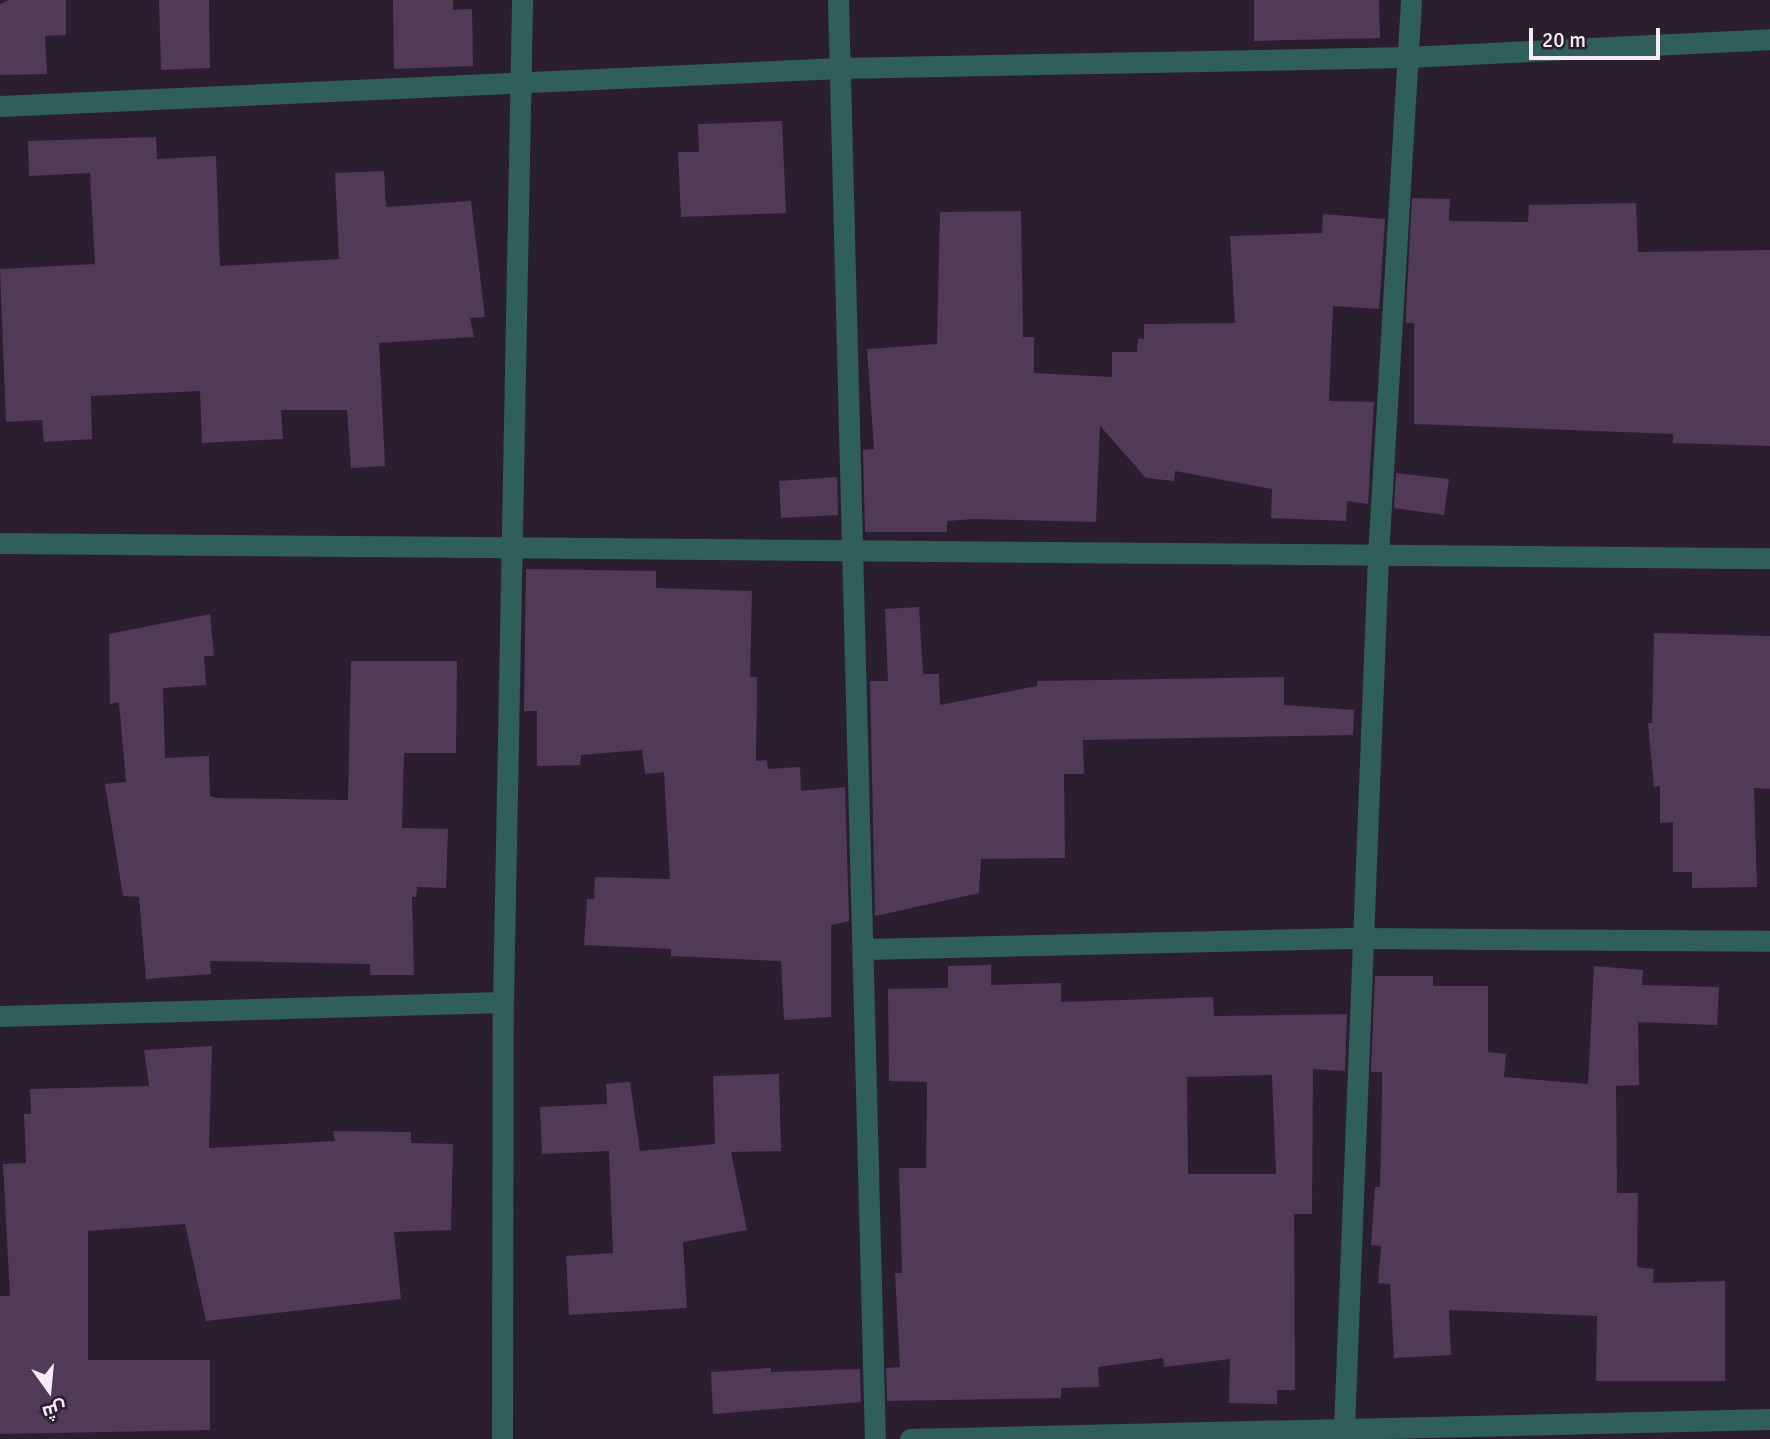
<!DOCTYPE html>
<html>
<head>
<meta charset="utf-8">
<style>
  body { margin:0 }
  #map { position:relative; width:1770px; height:1439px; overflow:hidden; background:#2b1e2f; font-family:Signika,Cairo,sans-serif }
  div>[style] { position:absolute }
  .building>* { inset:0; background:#503a57 }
  .street>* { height:21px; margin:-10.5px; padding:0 10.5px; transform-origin:10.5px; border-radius:10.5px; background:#305e58 }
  span { translate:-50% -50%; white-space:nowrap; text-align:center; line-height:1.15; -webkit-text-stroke:5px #2b1e2f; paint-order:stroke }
  .north { position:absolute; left:14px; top:1355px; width:70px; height:70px; -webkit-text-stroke:5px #2b1e2f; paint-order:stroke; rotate:165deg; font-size:19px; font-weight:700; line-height:28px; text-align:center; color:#f5ecf8 }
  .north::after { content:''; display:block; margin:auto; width:24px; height:32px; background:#f5ecf8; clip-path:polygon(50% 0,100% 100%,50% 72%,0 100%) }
  .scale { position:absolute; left:1529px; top:28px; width:131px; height:32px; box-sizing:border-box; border:4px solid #f5ecf8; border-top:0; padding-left:9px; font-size:21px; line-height:24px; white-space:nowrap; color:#f5ecf8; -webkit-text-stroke:5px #2b1e2f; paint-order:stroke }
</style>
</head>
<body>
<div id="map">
  <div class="building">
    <div style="clip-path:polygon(9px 0,66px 0,66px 35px,45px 36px,47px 74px,0 75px,0 4px)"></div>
    <div style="clip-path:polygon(159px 0,209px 0,210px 68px,161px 70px)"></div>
    <div style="clip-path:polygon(393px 0,453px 0,453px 10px,472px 9px,473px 66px,394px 69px)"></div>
    <div style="clip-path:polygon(1254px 0,1379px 0,1380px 38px,1254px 41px)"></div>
    <div style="clip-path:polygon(782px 121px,786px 213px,681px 217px,678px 152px,699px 152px,698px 124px)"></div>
    <div style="clip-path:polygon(156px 137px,157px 159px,216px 156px,220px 266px,339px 259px,335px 173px,384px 171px,386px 207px,471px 201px,485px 317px,470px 318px,474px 337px,379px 343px,385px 466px,351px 468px,347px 410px,281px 410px,283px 439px,202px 443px,200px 391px,91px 396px,92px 439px,44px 442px,42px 420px,6px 422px,0 269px,95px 264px,90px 173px,29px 176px,28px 141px)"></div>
    <div style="clip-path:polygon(1412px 198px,1450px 199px,1449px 221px,1528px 222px,1529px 205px,1636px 203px,1638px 252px,1770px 250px,1770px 446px,1673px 443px,1673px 434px,1414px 424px,1414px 323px,1406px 323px,1406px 311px)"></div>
    <div style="clip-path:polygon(1021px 211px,1023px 337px,1034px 337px,1034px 373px,1112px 377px,1112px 352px,1137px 352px,1138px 338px,1144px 339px,1144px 324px,1235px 323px,1230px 236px,1322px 233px,1323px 214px,1385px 219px,1379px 309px,1333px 306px,1329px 401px,1374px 402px,1368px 504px,1347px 501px,1346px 521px,1271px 518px,1272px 489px,1175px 471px,1174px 481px,1146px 478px,1100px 426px,1096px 522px,975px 519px,947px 521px,947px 532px,865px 532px,863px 450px,874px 449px,867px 349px,937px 344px,940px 212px)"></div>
    <div style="clip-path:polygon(1396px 473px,1449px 479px,1444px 515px,1394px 508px)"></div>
    <div style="clip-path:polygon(837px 477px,838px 515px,781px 518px,779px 481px)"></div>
    <div style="clip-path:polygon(526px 569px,656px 571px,656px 588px,752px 591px,750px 677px,757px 677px,756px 761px,767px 760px,768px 769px,800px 767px,801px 791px,845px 787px,849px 921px,831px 925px,831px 1017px,784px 1020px,781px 961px,671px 956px,671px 949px,584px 945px,587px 899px,594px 899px,595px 877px,670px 879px,664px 772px,645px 774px,642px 750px,581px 755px,580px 765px,537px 766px,537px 711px,524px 711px)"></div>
    <div style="clip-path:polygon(919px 607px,923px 674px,939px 674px,940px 705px,1037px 686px,1037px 681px,1284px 677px,1284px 705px,1354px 710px,1353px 735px,1083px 740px,1084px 774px,1064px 774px,1065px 858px,981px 859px,979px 893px,875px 916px,870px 681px,888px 681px,885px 609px)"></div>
    <div style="clip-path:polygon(210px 614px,214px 656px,204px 656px,206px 685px,163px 688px,165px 758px,209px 756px,210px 796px,216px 798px,348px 800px,351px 661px,457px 661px,456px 753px,404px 753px,402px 828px,448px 829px,446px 888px,417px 887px,416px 897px,412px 897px,414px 975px,370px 975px,370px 964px,210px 961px,211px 974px,146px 979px,139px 897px,123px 896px,105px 784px,126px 782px,119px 702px,110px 704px,109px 634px)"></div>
    <div style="clip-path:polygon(1654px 633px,1770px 636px,1770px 789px,1754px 788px,1757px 887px,1692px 888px,1692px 872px,1673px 872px,1673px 822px,1660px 823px,1660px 786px,1654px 787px,1648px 723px,1652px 723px)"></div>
    <div style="clip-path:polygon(evenodd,991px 965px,991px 985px,1061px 983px,1061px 1002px,1213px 997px,1214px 1016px,1347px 1014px,1345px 1071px,1313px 1069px,1312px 1214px,1294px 1214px,1295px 1390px,1277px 1390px,1277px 1404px,1229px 1403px,1230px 1359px,1164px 1367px,1163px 1358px,1098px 1367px,1099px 1387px,1061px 1388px,1061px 1398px,887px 1401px,886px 1368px,900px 1367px,895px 1273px,902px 1273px,899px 1168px,926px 1168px,927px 1082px,889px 1081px,888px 989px,948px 988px,948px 966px,991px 965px,1272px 1075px,1276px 1174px,1188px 1174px,1187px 1077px,1272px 1075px)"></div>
    <div style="clip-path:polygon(1594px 966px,1643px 970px,1642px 985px,1719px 987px,1717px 1025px,1638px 1022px,1639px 1085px,1616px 1086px,1617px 1193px,1638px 1193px,1637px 1267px,1654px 1269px,1653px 1283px,1725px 1281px,1725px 1381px,1596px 1381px,1597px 1316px,1449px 1310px,1451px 1355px,1394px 1358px,1390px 1284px,1378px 1283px,1381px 1246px,1371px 1245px,1375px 1187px,1380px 1187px,1382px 1097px,1382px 1072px,1371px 1072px,1375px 976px,1433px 976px,1433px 986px,1488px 986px,1488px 1052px,1506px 1054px,1504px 1077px,1588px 1084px)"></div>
    <div style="clip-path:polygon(212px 1046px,209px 1148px,335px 1141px,333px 1131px,411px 1132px,411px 1143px,453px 1144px,451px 1230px,394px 1232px,401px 1299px,206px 1321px,185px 1224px,88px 1231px,88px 1360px,210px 1360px,210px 1430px,0 1434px,0 1296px,10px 1296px,3px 1164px,26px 1163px,24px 1114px,31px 1114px,30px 1089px,149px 1086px,144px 1050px)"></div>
    <div style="clip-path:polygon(779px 1074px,781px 1151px,731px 1152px,747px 1230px,683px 1242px,687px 1308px,569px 1315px,566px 1256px,613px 1253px,609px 1151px,542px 1154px,540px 1107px,607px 1104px,606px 1084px,630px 1082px,640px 1151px,715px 1144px,713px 1076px)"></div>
    <div style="clip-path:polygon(771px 1368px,771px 1372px,860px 1369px,861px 1402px,713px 1414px,711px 1372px)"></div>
  </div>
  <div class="street">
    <div style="left:838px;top:0;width:1439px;rotate:88.53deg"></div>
    <div style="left:0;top:106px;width:841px;rotate:-2.59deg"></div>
    <div style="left:840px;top:68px;width:568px;rotate:-1.11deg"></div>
    <div style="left:1408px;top:57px;width:362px;rotate:-2.8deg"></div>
    <div style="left:0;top:543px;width:1770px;rotate:0.49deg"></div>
    <div style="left:865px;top:949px;width:497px;rotate:-1.3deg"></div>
    <div style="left:1362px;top:938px;width:408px;rotate:0.4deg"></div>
    <div style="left:0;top:1016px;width:503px;rotate:-1.59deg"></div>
    <div style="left:1344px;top:1429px;width:874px;rotate:-87.77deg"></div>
    <div style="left:1378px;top:556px;width:557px;rotate:-86.6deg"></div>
    <div style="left:502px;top:1439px;width:437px;rotate:-89.9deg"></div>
    <div style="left:503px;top:1002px;width:1002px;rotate:-88.91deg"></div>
    <div style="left:910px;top:1439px;width:860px;rotate:-1.33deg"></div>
  </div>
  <div class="north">ش</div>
  <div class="scale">20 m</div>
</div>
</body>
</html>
